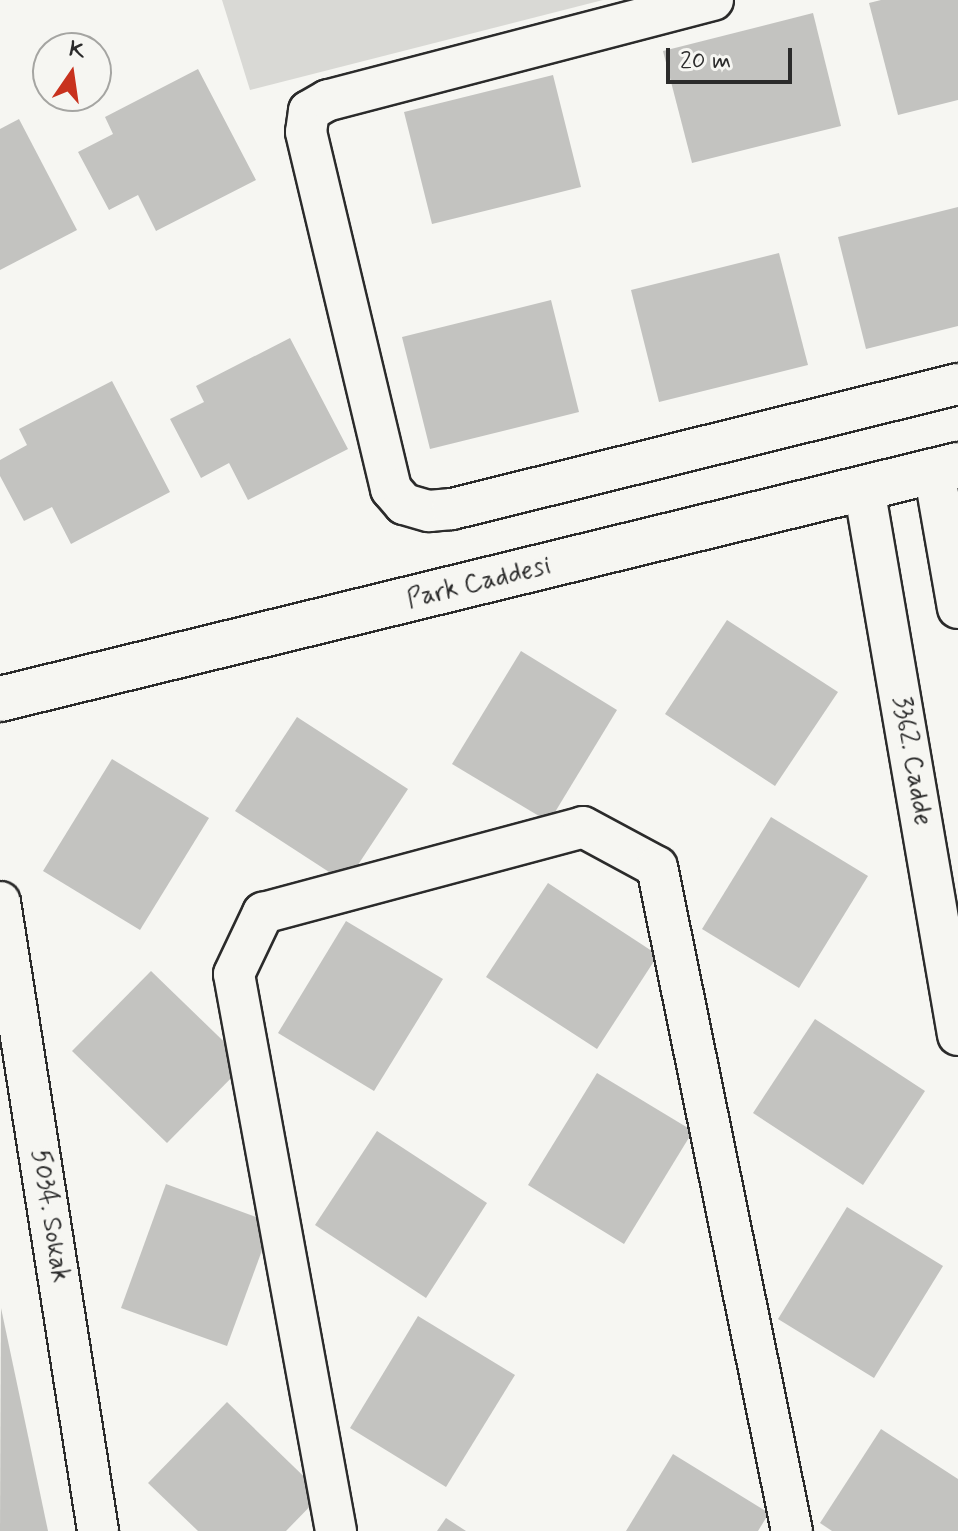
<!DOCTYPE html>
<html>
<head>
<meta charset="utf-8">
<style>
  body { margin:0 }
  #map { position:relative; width:958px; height:1531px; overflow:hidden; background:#f6f6f2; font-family:Mynerve,sans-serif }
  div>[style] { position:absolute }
  .green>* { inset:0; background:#d9d9d5 }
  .building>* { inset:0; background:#c3c3c0 }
  .roads { filter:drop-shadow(2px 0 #2b2b2b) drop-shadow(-2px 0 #2b2b2b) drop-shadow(0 2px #2b2b2b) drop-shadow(0 -2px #2b2b2b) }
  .street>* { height:40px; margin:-20px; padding:0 20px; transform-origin:20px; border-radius:20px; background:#f6f6f2 }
  .secondary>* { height:44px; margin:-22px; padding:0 22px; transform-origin:22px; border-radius:22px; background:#f6f6f2 }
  span { translate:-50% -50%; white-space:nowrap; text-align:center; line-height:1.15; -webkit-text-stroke:6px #f6f6f2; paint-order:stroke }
  .street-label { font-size:26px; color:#2b2b2b }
  .north { position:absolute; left:32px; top:32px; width:80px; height:80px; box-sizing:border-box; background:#f6f6f2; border:2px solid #a5a5a2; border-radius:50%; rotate:13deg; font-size:22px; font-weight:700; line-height:32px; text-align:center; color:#2b2b2b }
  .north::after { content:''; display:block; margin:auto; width:28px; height:36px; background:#c8321e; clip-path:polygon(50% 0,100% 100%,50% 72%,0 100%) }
  .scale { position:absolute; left:666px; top:48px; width:126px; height:36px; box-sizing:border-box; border:4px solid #2b2b2b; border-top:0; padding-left:10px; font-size:24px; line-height:28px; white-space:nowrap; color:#2b2b2b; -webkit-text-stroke:6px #f6f6f2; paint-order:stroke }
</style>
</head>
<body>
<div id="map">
  <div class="green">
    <div style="clip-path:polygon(222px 0,603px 0,250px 90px)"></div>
  </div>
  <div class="building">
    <div style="clip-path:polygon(881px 0,958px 0,958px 100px,898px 115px,869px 3px)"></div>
    <div style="clip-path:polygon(813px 13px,841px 126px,692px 163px,663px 51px)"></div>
    <div style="clip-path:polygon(198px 69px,256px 180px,156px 231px,138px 195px,109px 210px,78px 152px,113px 134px,105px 117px)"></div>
    <div style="clip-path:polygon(553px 75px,581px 187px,432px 224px,404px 112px)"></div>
    <div style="clip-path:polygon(19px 119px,77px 230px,0 270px,0 129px)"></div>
    <div style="clip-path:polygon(958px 207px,958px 326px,866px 349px,838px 237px)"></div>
    <div style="clip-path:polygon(779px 253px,808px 365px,659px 402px,631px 290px)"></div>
    <div style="clip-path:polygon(551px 300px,579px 412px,430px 449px,402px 337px)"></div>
    <div style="clip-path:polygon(290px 338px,348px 449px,248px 500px,229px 463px,201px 478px,170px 419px,204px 402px,196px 386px)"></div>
    <div style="clip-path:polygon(112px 381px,170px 492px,71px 544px,52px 507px,24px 521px,0 476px,0 460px,27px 445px,19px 429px)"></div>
    <div style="clip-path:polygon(727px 620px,838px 692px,775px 786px,665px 714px)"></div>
    <div style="clip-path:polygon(521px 651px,617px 710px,549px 822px,452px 764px)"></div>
    <div style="clip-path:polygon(297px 717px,408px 789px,346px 883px,235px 811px)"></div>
    <div style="clip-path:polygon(112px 759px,209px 818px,140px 930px,43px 871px)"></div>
    <div style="clip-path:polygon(771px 817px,868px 876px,799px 988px,702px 929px)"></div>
    <div style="clip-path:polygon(548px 883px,658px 955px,597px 1049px,486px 977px)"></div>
    <div style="clip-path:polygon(346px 921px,443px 979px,374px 1091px,278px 1033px)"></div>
    <div style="clip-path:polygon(151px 971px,246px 1063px,167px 1143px,72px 1051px)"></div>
    <div style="clip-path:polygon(815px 1019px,925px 1091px,863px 1185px,753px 1113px)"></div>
    <div style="clip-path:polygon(597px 1073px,693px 1131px,624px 1244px,528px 1185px)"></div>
    <div style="clip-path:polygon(377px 1131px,487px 1203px,426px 1298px,315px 1225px)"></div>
    <div style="clip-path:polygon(166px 1184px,272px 1223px,227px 1346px,121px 1308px)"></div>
    <div style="clip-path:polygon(847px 1207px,943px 1266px,874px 1378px,778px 1319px)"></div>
    <div style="clip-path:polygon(1px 1308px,27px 1431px,48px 1531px,0 1531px)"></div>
    <div style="clip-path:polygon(418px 1316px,515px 1375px,446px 1487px,350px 1428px)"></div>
    <div style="clip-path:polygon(227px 1402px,322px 1494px,286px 1531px,198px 1531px,148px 1483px)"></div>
    <div style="clip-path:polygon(881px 1429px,958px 1479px,958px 1531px,832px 1531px,820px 1523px)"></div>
    <div style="clip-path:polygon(673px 1454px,769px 1513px,758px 1531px,626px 1531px)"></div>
    <div style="clip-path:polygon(446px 1518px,466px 1531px,437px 1531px)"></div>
  </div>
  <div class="roads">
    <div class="street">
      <div style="left:713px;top:0;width:398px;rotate:165.4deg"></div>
      <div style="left:328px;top:100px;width:22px;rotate:150deg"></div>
      <div style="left:309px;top:111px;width:21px;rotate:98deg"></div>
      <div style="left:306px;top:132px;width:367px;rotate:76.6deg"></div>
      <div style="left:391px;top:489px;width:20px;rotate:49deg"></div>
      <div style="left:404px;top:504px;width:26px;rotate:16deg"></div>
      <div style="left:429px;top:511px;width:23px;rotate:-5deg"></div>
      <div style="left:452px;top:509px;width:521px;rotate:-13.88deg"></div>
      <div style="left:934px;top:471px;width:139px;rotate:80.1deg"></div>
      <div style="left:864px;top:488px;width:555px;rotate:80.25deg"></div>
      <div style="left:0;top:902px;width:637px;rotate:81.14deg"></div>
      <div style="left:336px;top:1531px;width:566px;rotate:-100.38deg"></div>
      <div style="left:234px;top:974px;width:68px;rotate:-64.6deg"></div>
      <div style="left:263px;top:913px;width:331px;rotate:-15deg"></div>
      <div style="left:583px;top:827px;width:84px;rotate:28.4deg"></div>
      <div style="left:657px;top:867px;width:678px;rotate:78.51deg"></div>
    </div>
    <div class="secondary">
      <div style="left:0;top:699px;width:986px;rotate:-13.73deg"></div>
    </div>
  </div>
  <div class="street-label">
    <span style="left:479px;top:584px;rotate:-14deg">Park Caddesi</span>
    <span style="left:911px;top:761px;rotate:80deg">3362. Cadde</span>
    <span style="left:49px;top:1216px;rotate:81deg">5034. Sokak</span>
  </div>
  <div class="north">K</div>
  <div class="scale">20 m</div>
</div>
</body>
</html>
